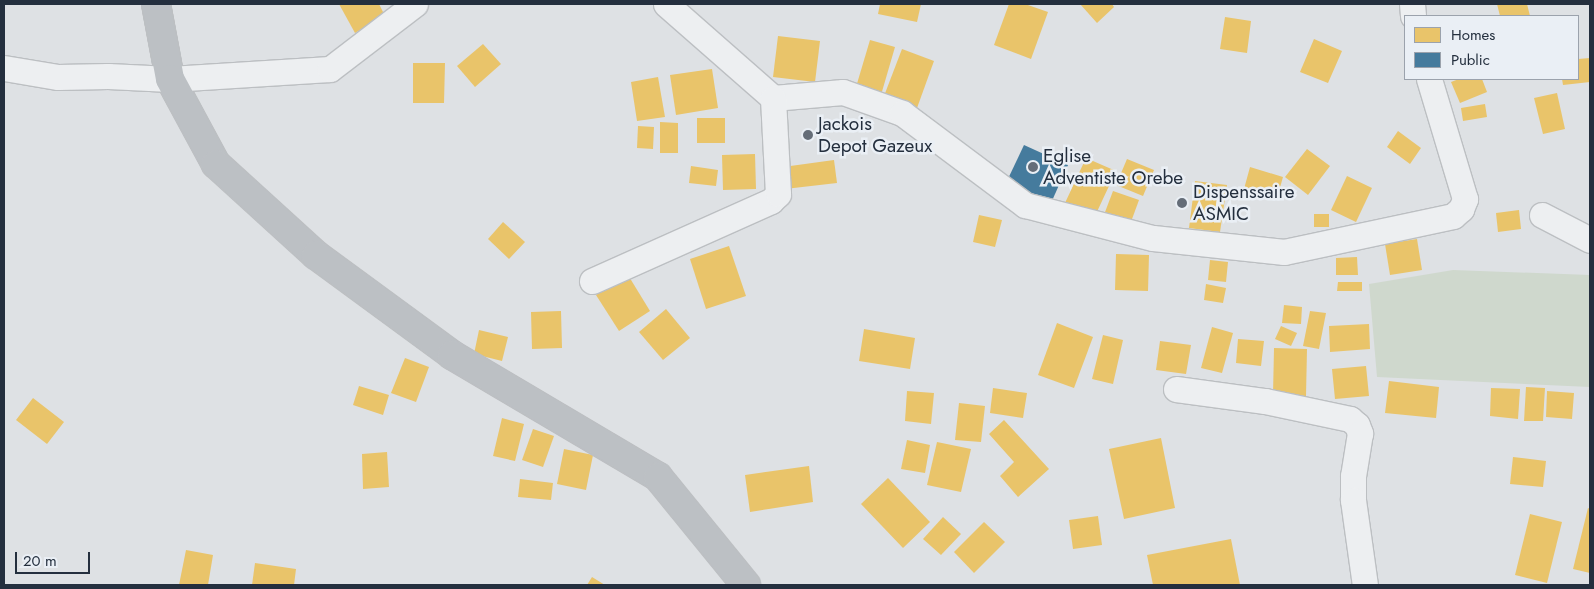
<!DOCTYPE html>
<html>
<head>
<meta charset="utf-8">
<style>
  body { margin:0 }
  #map { position:relative; width:1594px; height:589px; overflow:hidden; background:#dee1e4; font-family:Jost,sans-serif }
  div>[style] { position:absolute }
  .green>* { inset:0; background:#cfd8cd }
  .homes>* { inset:0; background:#e9c46a }
  .public>* { inset:0; background:#457b9d }
  .roads { filter:drop-shadow(1px 0 #bcbfc2) drop-shadow(-1px 0 #bcbfc2) drop-shadow(0 1px #bcbfc2) drop-shadow(0 -1px #bcbfc2) }
  .street>* { height:25px; margin:-12.5px; padding:0 12.5px; transform-origin:12.5px; border-radius:12.5px; background:#edeff1 }
  .secondary>* { height:28px; margin:-14px; padding:0 14px; transform-origin:14px; border-radius:14px; background:#bcc0c4 }
  .dots>* { width:14px; height:14px; translate:-50% -50%; box-sizing:border-box; border:2px solid #eaeff5; border-radius:50% }
  span { translate:-50% -50%; white-space:nowrap; text-align:center; line-height:1.15; -webkit-text-stroke:5px #eaeff5; paint-order:stroke }
  .poi-label { font-size:19px; color:#242f3e }
  .left { translate:0 -50%; text-align:left }
  .frame { position:absolute; inset:0; border:5px solid #242f3e; pointer-events:none }
  .legend { position:absolute; left:1404px; top:15px; width:175px; height:65px; box-sizing:border-box; background:#eaeff5; border:1px solid #9ba2ac; margin:0; padding:6px 9px; list-style:none; font-size:15px; color:#242f3e }
  .legend li { display:flex; align-items:center; gap:10px; height:25px }
  .legend b { width:25px; border:1px solid #9ba2ac }
  .scale { position:absolute; left:15px; top:552px; width:75px; height:22px; box-sizing:border-box; border:2px solid #242f3e; border-top:0; padding-left:6px; font-size:15px; line-height:18px; white-space:nowrap; color:#242f3e; -webkit-text-stroke:4px #eaeff5; paint-order:stroke }
</style>
</head>
<body>
<div id="map">
  <div class="green">
    <div style="clip-path:polygon(1453px 270px,1590px 275px,1590px 387px,1377px 377px,1369px 284px)"></div>
  </div>
  <div class="homes">
    <div style="clip-path:polygon(339px 4px,379px 4px,385px 16px,355px 33px)"></div>
    <div style="clip-path:polygon(880px 4px,921px 4px,917px 22px,878px 14px)"></div>
    <div style="clip-path:polygon(1009px 4px,1025px 4px,1048px 12px,1031px 59px,994px 45px)"></div>
    <div style="clip-path:polygon(1080px 4px,1112px 4px,1114px 7px,1097px 23px)"></div>
    <div style="clip-path:polygon(1497px 4px,1527px 4px,1530px 16px,1500px 16px)"></div>
    <div style="clip-path:polygon(1225px 17px,1251px 21px,1247px 53px,1220px 49px)"></div>
    <div style="clip-path:polygon(778px 36px,820px 41px,815px 82px,773px 77px)"></div>
    <div style="clip-path:polygon(1314px 39px,1342px 51px,1328px 83px,1300px 72px)"></div>
    <div style="clip-path:polygon(870px 40px,895px 47px,881px 95px,856px 87px)"></div>
    <div style="clip-path:polygon(483px 44px,501px 64px,475px 87px,457px 66px)"></div>
    <div style="clip-path:polygon(902px 49px,934px 61px,917px 108px,884px 96px)"></div>
    <div style="clip-path:polygon(1590px 58px,1590px 82px,1563px 85px,1562px 79px,1578px 79px,1578px 59px)"></div>
    <div style="clip-path:polygon(413px 63px,445px 63px,444px 103px,413px 103px)"></div>
    <div style="clip-path:polygon(712px 69px,718px 108px,676px 115px,670px 75px)"></div>
    <div style="clip-path:polygon(658px 77px,665px 117px,637px 121px,631px 82px)"></div>
    <div style="clip-path:polygon(1459px 79px,1482px 79px,1487px 92px,1460px 103px,1451px 82px)"></div>
    <div style="clip-path:polygon(1557px 93px,1565px 129px,1543px 134px,1534px 98px)"></div>
    <div style="clip-path:polygon(1485px 104px,1487px 117px,1463px 121px,1461px 108px)"></div>
    <div style="clip-path:polygon(697px 118px,725px 118px,725px 143px,697px 143px)"></div>
    <div style="clip-path:polygon(660px 122px,678px 123px,678px 153px,660px 153px)"></div>
    <div style="clip-path:polygon(638px 126px,654px 127px,653px 149px,637px 148px)"></div>
    <div style="clip-path:polygon(1398px 131px,1421px 148px,1410px 164px,1387px 147px)"></div>
    <div style="clip-path:polygon(1307px 149px,1330px 166px,1308px 195px,1285px 177px)"></div>
    <div style="clip-path:polygon(755px 154px,756px 189px,723px 190px,722px 155px)"></div>
    <div style="clip-path:polygon(1086px 158px,1116px 171px,1095px 216px,1065px 203px)"></div>
    <div style="clip-path:polygon(1127px 159px,1154px 170px,1143px 196px,1116px 185px)"></div>
    <div style="clip-path:polygon(834px 160px,837px 183px,785px 189px,783px 167px)"></div>
    <div style="clip-path:polygon(691px 166px,718px 170px,716px 186px,689px 183px)"></div>
    <div style="clip-path:polygon(1250px 167px,1283px 177px,1277px 198px,1244px 189px)"></div>
    <div style="clip-path:polygon(1347px 176px,1372px 188px,1356px 222px,1331px 210px)"></div>
    <div style="clip-path:polygon(1195px 181px,1227px 185px,1220px 232px,1189px 228px)"></div>
    <div style="clip-path:polygon(1113px 191px,1139px 200px,1128px 230px,1102px 220px)"></div>
    <div style="clip-path:polygon(1519px 210px,1521px 229px,1498px 232px,1496px 213px)"></div>
    <div style="clip-path:polygon(1314px 214px,1329px 214px,1329px 227px,1314px 227px)"></div>
    <div style="clip-path:polygon(979px 215px,1002px 220px,995px 247px,973px 242px)"></div>
    <div style="clip-path:polygon(503px 222px,525px 242px,509px 259px,488px 239px)"></div>
    <div style="clip-path:polygon(1417px 239px,1422px 270px,1390px 275px,1385px 244px)"></div>
    <div style="clip-path:polygon(729px 246px,746px 296px,706px 309px,690px 259px)"></div>
    <div style="clip-path:polygon(1116px 254px,1149px 255px,1148px 291px,1115px 290px)"></div>
    <div style="clip-path:polygon(1357px 257px,1358px 275px,1336px 275px,1336px 258px)"></div>
    <div style="clip-path:polygon(1210px 260px,1228px 262px,1226px 282px,1208px 280px)"></div>
    <div style="clip-path:polygon(628px 275px,650px 311px,619px 331px,596px 295px)"></div>
    <div style="clip-path:polygon(1338px 282px,1362px 282px,1362px 291px,1337px 291px)"></div>
    <div style="clip-path:polygon(1206px 284px,1226px 288px,1223px 303px,1204px 300px)"></div>
    <div style="clip-path:polygon(1284px 305px,1302px 307px,1301px 324px,1282px 323px)"></div>
    <div style="clip-path:polygon(666px 309px,690px 338px,663px 360px,639px 332px)"></div>
    <div style="clip-path:polygon(561px 311px,562px 348px,532px 349px,531px 312px)"></div>
    <div style="clip-path:polygon(1310px 311px,1326px 313px,1319px 349px,1303px 346px)"></div>
    <div style="clip-path:polygon(1057px 323px,1093px 337px,1074px 388px,1038px 375px)"></div>
    <div style="clip-path:polygon(1369px 324px,1370px 349px,1330px 352px,1329px 326px)"></div>
    <div style="clip-path:polygon(1281px 326px,1297px 333px,1291px 346px,1275px 339px)"></div>
    <div style="clip-path:polygon(1212px 327px,1233px 333px,1222px 373px,1201px 368px)"></div>
    <div style="clip-path:polygon(864px 329px,915px 338px,910px 369px,859px 361px)"></div>
    <div style="clip-path:polygon(479px 330px,508px 337px,502px 361px,474px 354px)"></div>
    <div style="clip-path:polygon(1103px 335px,1123px 340px,1113px 384px,1092px 379px)"></div>
    <div style="clip-path:polygon(1238px 339px,1264px 341px,1261px 366px,1236px 363px)"></div>
    <div style="clip-path:polygon(1160px 341px,1191px 345px,1186px 374px,1156px 370px)"></div>
    <div style="clip-path:polygon(1274px 348px,1307px 349px,1306px 396px,1273px 395px)"></div>
    <div style="clip-path:polygon(405px 358px,429px 367px,416px 402px,391px 393px)"></div>
    <div style="clip-path:polygon(1366px 366px,1369px 396px,1335px 399px,1332px 369px)"></div>
    <div style="clip-path:polygon(1389px 381px,1439px 387px,1436px 418px,1385px 413px)"></div>
    <div style="clip-path:polygon(359px 386px,389px 395px,383px 415px,353px 405px)"></div>
    <div style="clip-path:polygon(1526px 387px,1545px 388px,1543px 421px,1524px 421px)"></div>
    <div style="clip-path:polygon(993px 388px,1027px 393px,1023px 418px,990px 413px)"></div>
    <div style="clip-path:polygon(1491px 388px,1520px 389px,1518px 419px,1490px 416px)"></div>
    <div style="clip-path:polygon(907px 391px,934px 393px,931px 424px,905px 421px)"></div>
    <div style="clip-path:polygon(1547px 391px,1574px 393px,1572px 419px,1546px 417px)"></div>
    <div style="clip-path:polygon(33px 398px,64px 422px,47px 444px,16px 420px)"></div>
    <div style="clip-path:polygon(959px 403px,985px 406px,981px 442px,955px 440px)"></div>
    <div style="clip-path:polygon(502px 418px,524px 424px,515px 461px,493px 456px)"></div>
    <div style="clip-path:polygon(1004px 420px,1049px 469px,1018px 497px,1000px 476px,1014px 462px,989px 434px)"></div>
    <div style="clip-path:polygon(533px 429px,554px 436px,543px 467px,522px 460px)"></div>
    <div style="clip-path:polygon(1161px 438px,1175px 508px,1124px 519px,1109px 449px)"></div>
    <div style="clip-path:polygon(907px 440px,930px 445px,925px 473px,901px 469px)"></div>
    <div style="clip-path:polygon(937px 442px,971px 449px,961px 492px,927px 485px)"></div>
    <div style="clip-path:polygon(564px 449px,593px 455px,586px 490px,557px 484px)"></div>
    <div style="clip-path:polygon(387px 452px,389px 487px,363px 489px,362px 454px)"></div>
    <div style="clip-path:polygon(1513px 457px,1546px 461px,1543px 487px,1510px 484px)"></div>
    <div style="clip-path:polygon(809px 466px,813px 502px,750px 512px,745px 475px)"></div>
    <div style="clip-path:polygon(888px 478px,930px 522px,903px 548px,861px 504px)"></div>
    <div style="clip-path:polygon(520px 479px,553px 483px,551px 500px,518px 497px)"></div>
    <div style="clip-path:polygon(1588px 508px,1590px 509px,1590px 573px,1573px 569px)"></div>
    <div style="clip-path:polygon(1530px 514px,1562px 522px,1547px 583px,1515px 575px)"></div>
    <div style="clip-path:polygon(1098px 516px,1102px 545px,1073px 549px,1069px 520px)"></div>
    <div style="clip-path:polygon(943px 517px,961px 534px,941px 555px,923px 539px)"></div>
    <div style="clip-path:polygon(984px 522px,1005px 542px,974px 573px,954px 552px)"></div>
    <div style="clip-path:polygon(1231px 539px,1240px 585px,1153px 585px,1147px 555px)"></div>
    <div style="clip-path:polygon(186px 550px,213px 555px,208px 585px,179px 585px)"></div>
    <div style="clip-path:polygon(255px 563px,296px 569px,294px 585px,252px 585px)"></div>
    <div style="clip-path:polygon(592px 577px,605px 585px,587px 585px)"></div>
  </div>
  <div class="public">
    <div style="clip-path:polygon(1024px 145px,1068px 165px,1051px 203px,1006px 183px)"></div>
  </div>
  <div class="roads">
    <div class="street">
      <div style="left:666px;top:4px;width:142px;rotate:41.3deg"></div>
      <div style="left:773px;top:98px;width:70px;rotate:-4.9deg"></div>
      <div style="left:843px;top:92px;width:63px;rotate:19.6deg"></div>
      <div style="left:902px;top:113px;width:154px;rotate:36.8deg"></div>
      <div style="left:1025px;top:205px;width:132px;rotate:14.5deg"></div>
      <div style="left:1153px;top:238px;width:132px;rotate:6.1deg"></div>
      <div style="left:1284px;top:252px;width:173px;rotate:-12deg"></div>
      <div style="left:1453px;top:216px;width:11px;rotate:-41deg"></div>
      <div style="left:1461px;top:209px;width:11px;rotate:-68deg"></div>
      <div style="left:1465px;top:199px;width:125px;rotate:-106.7deg"></div>
      <div style="left:1412px;top:4px;width:12px;rotate:85deg"></div>
      <div style="left:4px;top:68px;width:55px;rotate:9.5deg"></div>
      <div style="left:58px;top:77px;width:50px;rotate:-1.1deg"></div>
      <div style="left:108px;top:76px;width:62px;rotate:2.8deg"></div>
      <div style="left:170px;top:79px;width:160px;rotate:-3.6deg"></div>
      <div style="left:330px;top:69px;width:107px;rotate:-37.4deg"></div>
      <div style="left:1542px;top:215px;width:54px;rotate:27.5deg"></div>
      <div style="left:592px;top:281px;width:196px;rotate:-24.1deg"></div>
      <div style="left:771px;top:201px;width:10px;rotate:-45deg"></div>
      <div style="left:778px;top:194px;width:96px;rotate:-93deg"></div>
      <div style="left:1176px;top:389px;width:90px;rotate:7.7deg"></div>
      <div style="left:1265px;top:401px;width:87px;rotate:12deg"></div>
      <div style="left:1350px;top:419px;width:9px;rotate:41deg"></div>
      <div style="left:1357px;top:425px;width:9px;rotate:69deg"></div>
      <div style="left:1360px;top:433px;width:44px;rotate:99.2deg"></div>
      <div style="left:1353px;top:476px;width:24px;rotate:90deg"></div>
      <div style="left:1353px;top:500px;width:86px;rotate:82deg"></div>
    </div>
    <div class="secondary">
      <div style="left:156px;top:4px;width:76px;rotate:79.4deg"></div>
      <div style="left:170px;top:79px;width:97px;rotate:61.6deg"></div>
      <div style="left:216px;top:164px;width:135px;rotate:42.3deg"></div>
      <div style="left:316px;top:255px;width:169px;rotate:36.3deg"></div>
      <div style="left:452px;top:355px;width:239px;rotate:30.6deg"></div>
      <div style="left:658px;top:477px;width:139px;rotate:50.8deg"></div>
    </div>
  </div>
  <div class="dots">
    <div style="left:808px;top:135px;background:#656d78"></div>
    <div style="left:1033px;top:167px;background:#656d78"></div>
    <div style="left:1182px;top:203px;background:#656d78"></div>
  </div>
  <div class="poi-label">
    <span class="left" style="left:818px;top:135px">Jackois<br>Depot Gazeux</span>
    <span class="left" style="left:1043px;top:167px">Eglise<br>Adventiste Orebe</span>
    <span class="left" style="left:1193px;top:203px">Dispenssaire<br>ASMIC</span>
  </div>
  <div class="frame"></div>
  <ul class="legend">
  <li><b style="height:14px;background:#e9c46a"></b>Homes</li>
  <li><b style="height:14px;background:#457b9d"></b>Public</li>
  </ul>
  <div class="scale">20 m</div>
</div>
</body>
</html>
